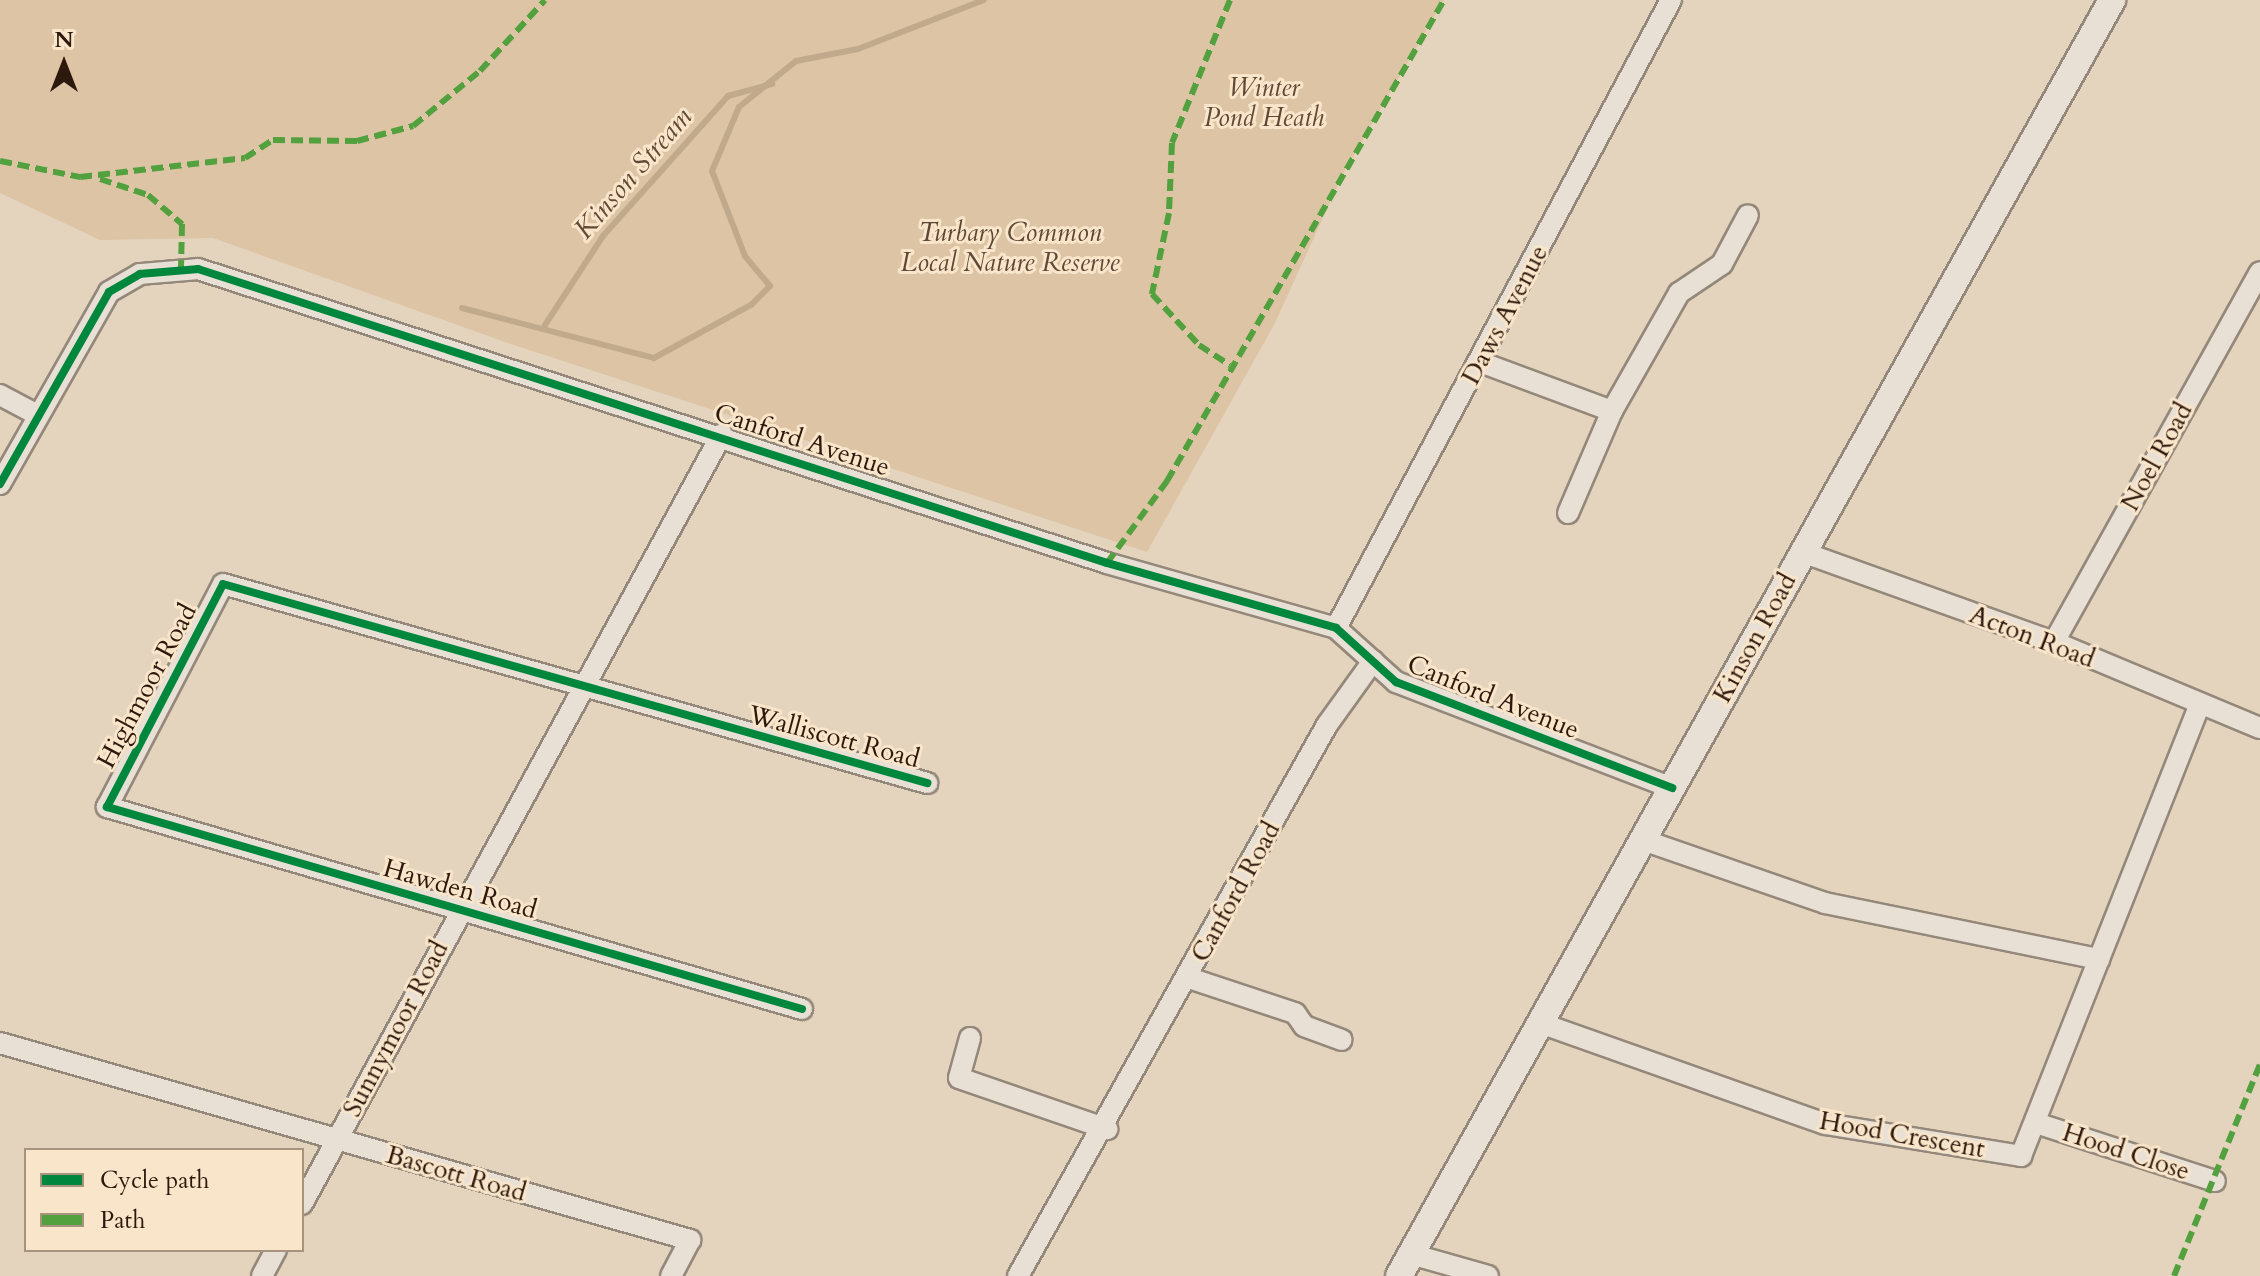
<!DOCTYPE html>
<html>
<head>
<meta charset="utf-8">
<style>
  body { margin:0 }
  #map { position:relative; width:2260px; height:1276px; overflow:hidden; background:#e5d4bd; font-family:Cardo,serif }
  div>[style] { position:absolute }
  .green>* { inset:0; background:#dcc4a5 }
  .stream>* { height:6px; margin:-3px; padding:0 3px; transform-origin:3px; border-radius:3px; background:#c1a98b }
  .roads { filter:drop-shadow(2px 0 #94887a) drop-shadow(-2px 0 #94887a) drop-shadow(0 2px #94887a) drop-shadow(0 -2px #94887a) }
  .minor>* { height:20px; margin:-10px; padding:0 10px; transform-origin:10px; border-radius:10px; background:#e8e0d5 }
  .tertiary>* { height:26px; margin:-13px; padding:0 13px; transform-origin:13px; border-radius:13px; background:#e8e0d5 }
  .quiet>* { height:6px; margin-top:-3px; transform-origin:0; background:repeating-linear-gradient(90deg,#52a13e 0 12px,transparent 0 18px) }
  .cycleway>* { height:8px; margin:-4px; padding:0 4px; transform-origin:4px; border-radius:4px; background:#00873e }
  span { translate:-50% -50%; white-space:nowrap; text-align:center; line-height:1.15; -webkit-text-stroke:6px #f9e5c9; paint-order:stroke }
  .park-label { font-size:26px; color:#5f4835; font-style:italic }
  .street-label { font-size:26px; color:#2d180d }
  .water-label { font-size:28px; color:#624a37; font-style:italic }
  .legend { position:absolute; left:24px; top:1148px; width:280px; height:104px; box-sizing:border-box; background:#f9e5c9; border:2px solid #a7937e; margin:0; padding:10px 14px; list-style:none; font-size:24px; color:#2d180d }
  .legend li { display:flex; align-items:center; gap:16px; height:40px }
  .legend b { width:40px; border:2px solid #a7937e }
  .north { position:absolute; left:24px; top:24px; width:80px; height:80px; -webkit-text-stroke:6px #f9e5c9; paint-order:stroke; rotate:0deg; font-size:22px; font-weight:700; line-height:32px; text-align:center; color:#2d180d }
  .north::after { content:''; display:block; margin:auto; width:28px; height:36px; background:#2d180d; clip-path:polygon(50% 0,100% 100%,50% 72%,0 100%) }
</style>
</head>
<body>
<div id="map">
  <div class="green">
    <div style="clip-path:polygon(0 0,1444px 0,1343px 174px,1274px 325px,1147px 552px,511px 344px,213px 238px,100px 240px,0 193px)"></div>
  </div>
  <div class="stream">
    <div style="left:462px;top:308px;width:198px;rotate:14.6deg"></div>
    <div style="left:654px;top:358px;width:111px;rotate:-28.7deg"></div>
    <div style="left:751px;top:305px;width:27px;rotate:-45deg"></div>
    <div style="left:770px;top:286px;width:39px;rotate:-130deg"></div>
    <div style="left:745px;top:256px;width:91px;rotate:-111.2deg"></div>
    <div style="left:712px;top:171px;width:69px;rotate:-67.1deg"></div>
    <div style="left:739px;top:107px;width:73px;rotate:-38.9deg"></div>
    <div style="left:796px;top:61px;width:63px;rotate:-11deg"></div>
    <div style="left:858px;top:49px;width:135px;rotate:-21.3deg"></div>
    <div style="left:545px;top:325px;width:106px;rotate:-56.9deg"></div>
    <div style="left:603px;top:236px;width:188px;rotate:-48.2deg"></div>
    <div style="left:728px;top:96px;width:46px;rotate:-15.3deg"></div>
  </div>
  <div class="roads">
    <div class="minor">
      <div style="left:1480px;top:362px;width:141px;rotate:20.4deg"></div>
      <div style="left:1612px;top:411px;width:111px;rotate:113.3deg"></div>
      <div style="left:0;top:395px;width:40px;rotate:28deg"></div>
      <div style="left:1612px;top:411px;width:136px;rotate:-60.4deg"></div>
      <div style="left:1679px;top:293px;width:52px;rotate:-34deg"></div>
      <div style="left:1722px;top:264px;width:55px;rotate:-62deg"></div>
      <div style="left:0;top:484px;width:221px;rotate:-60.4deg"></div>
      <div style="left:109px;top:292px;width:36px;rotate:-30deg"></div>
      <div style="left:140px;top:274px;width:58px;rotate:-4.9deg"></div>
      <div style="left:198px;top:269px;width:955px;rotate:17.92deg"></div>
      <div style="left:1107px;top:563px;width:238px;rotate:15.8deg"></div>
      <div style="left:1336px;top:628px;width:81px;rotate:42deg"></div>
      <div style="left:1396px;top:682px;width:296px;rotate:21deg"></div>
      <div style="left:1802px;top:552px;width:268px;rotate:19.7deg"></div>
      <div style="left:2054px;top:642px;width:223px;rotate:22.7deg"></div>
      <div style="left:1336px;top:628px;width:712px;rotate:-61.92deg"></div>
      <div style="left:2054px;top:642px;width:423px;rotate:-60.9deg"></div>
      <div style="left:1643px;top:840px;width:193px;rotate:19.1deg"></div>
      <div style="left:1825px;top:903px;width:280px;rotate:11.6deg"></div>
      <div style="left:1189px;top:978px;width:112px;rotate:18.3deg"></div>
      <div style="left:1295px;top:1013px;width:16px;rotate:55deg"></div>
      <div style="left:1304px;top:1026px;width:40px;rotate:20.2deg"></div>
      <div style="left:802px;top:1009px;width:724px;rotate:-163.79deg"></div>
      <div style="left:107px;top:807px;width:251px;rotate:-62.5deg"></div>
      <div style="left:223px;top:584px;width:732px;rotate:15.78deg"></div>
      <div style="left:1540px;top:1023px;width:303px;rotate:19.5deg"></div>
      <div style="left:1826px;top:1124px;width:198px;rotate:9.3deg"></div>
      <div style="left:2021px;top:1156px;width:483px;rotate:-68.4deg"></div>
      <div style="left:970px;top:1038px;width:41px;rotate:105.4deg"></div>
      <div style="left:959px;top:1078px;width:157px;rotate:19deg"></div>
      <div style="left:0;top:1043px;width:718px;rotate:15.93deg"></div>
      <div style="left:690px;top:1240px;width:41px;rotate:117.8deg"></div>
      <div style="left:2036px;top:1123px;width:188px;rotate:18deg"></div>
      <div style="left:302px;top:1204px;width:877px;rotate:-61.39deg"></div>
      <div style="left:1411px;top:1254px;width:80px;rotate:15.9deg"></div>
      <div style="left:262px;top:1276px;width:30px;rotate:-62deg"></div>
      <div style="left:1018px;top:1276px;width:632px;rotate:-60.72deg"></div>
      <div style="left:1327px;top:725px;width:79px;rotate:-54.3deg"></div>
    </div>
    <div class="tertiary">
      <div style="left:1399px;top:1276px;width:1462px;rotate:-60.8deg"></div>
    </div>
  </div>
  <div class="quiet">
    <div style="left:1230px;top:0;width:154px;rotate:112.1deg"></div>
    <div style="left:1172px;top:143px;width:70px;rotate:92.5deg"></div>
    <div style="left:1169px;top:213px;width:83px;rotate:101.9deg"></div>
    <div style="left:1152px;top:294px;width:69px;rotate:47.3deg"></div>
    <div style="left:1199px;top:345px;width:37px;rotate:33deg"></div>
    <div style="left:0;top:161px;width:82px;rotate:11.3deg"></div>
    <div style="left:80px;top:177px;width:166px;rotate:-6.6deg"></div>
    <div style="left:245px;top:158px;width:33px;rotate:-33deg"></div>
    <div style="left:273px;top:140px;width:84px;rotate:0.7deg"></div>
    <div style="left:357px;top:141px;width:58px;rotate:-15deg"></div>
    <div style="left:413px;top:126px;width:87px;rotate:-39.4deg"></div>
    <div style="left:480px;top:71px;width:96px;rotate:-47.5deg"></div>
    <div style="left:100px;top:179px;width:51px;rotate:18.4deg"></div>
    <div style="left:148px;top:195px;width:45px;rotate:40.5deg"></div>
    <div style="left:182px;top:224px;width:43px;rotate:91.3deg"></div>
    <div style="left:1107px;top:563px;width:102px;rotate:-53.8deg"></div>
    <div style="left:1167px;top:481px;width:555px;rotate:-60.06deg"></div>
    <div style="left:2174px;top:1276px;width:229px;rotate:-67.9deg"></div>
  </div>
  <div class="cycleway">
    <div style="left:0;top:484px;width:221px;rotate:-60.4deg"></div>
    <div style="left:109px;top:292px;width:36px;rotate:-30deg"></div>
    <div style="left:140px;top:274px;width:58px;rotate:-4.9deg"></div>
    <div style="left:198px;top:269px;width:955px;rotate:17.92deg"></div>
    <div style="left:1107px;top:563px;width:238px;rotate:15.8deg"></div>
    <div style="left:1336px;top:628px;width:81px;rotate:42deg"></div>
    <div style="left:1396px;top:682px;width:296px;rotate:21deg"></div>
    <div style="left:802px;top:1009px;width:724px;rotate:-163.79deg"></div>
    <div style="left:107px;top:807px;width:251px;rotate:-62.5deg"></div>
    <div style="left:223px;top:584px;width:732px;rotate:15.78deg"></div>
  </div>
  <div class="park-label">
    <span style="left:1264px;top:103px">Winter<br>Pond Heath</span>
    <span style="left:1010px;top:248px">Turbary Common<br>Local Nature Reserve</span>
  </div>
  <div class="street-label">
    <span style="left:1505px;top:315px;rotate:-62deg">Daws Avenue</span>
    <span style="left:802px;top:440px;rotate:18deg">Canford Avenue</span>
    <span style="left:2157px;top:457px;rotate:-61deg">Noel Road</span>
    <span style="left:2032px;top:637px;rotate:21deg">Acton Road</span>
    <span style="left:1755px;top:638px;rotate:-61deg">Kinson Road</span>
    <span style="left:147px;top:686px;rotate:-62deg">Highmoor Road</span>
    <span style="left:1493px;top:697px;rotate:22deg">Canford Avenue</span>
    <span style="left:834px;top:737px;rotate:15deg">Walliscott Road</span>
    <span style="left:460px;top:889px;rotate:16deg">Hawden Road</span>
    <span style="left:1236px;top:892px;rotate:-61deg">Canford Road</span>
    <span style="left:396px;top:1029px;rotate:-62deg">Sunnymoor Road</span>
    <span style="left:1902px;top:1135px;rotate:10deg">Hood Crescent</span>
    <span style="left:2126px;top:1152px;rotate:18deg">Hood Close</span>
    <span style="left:456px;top:1174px;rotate:16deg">Bascott Road</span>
  </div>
  <div class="water-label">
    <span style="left:633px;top:173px;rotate:-49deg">Kinson Stream</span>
  </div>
  <ul class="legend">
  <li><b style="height:10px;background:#00873e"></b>Cycle path</li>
  <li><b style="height:10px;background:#52a13e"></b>Path</li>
  </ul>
  <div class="north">N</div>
</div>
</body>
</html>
